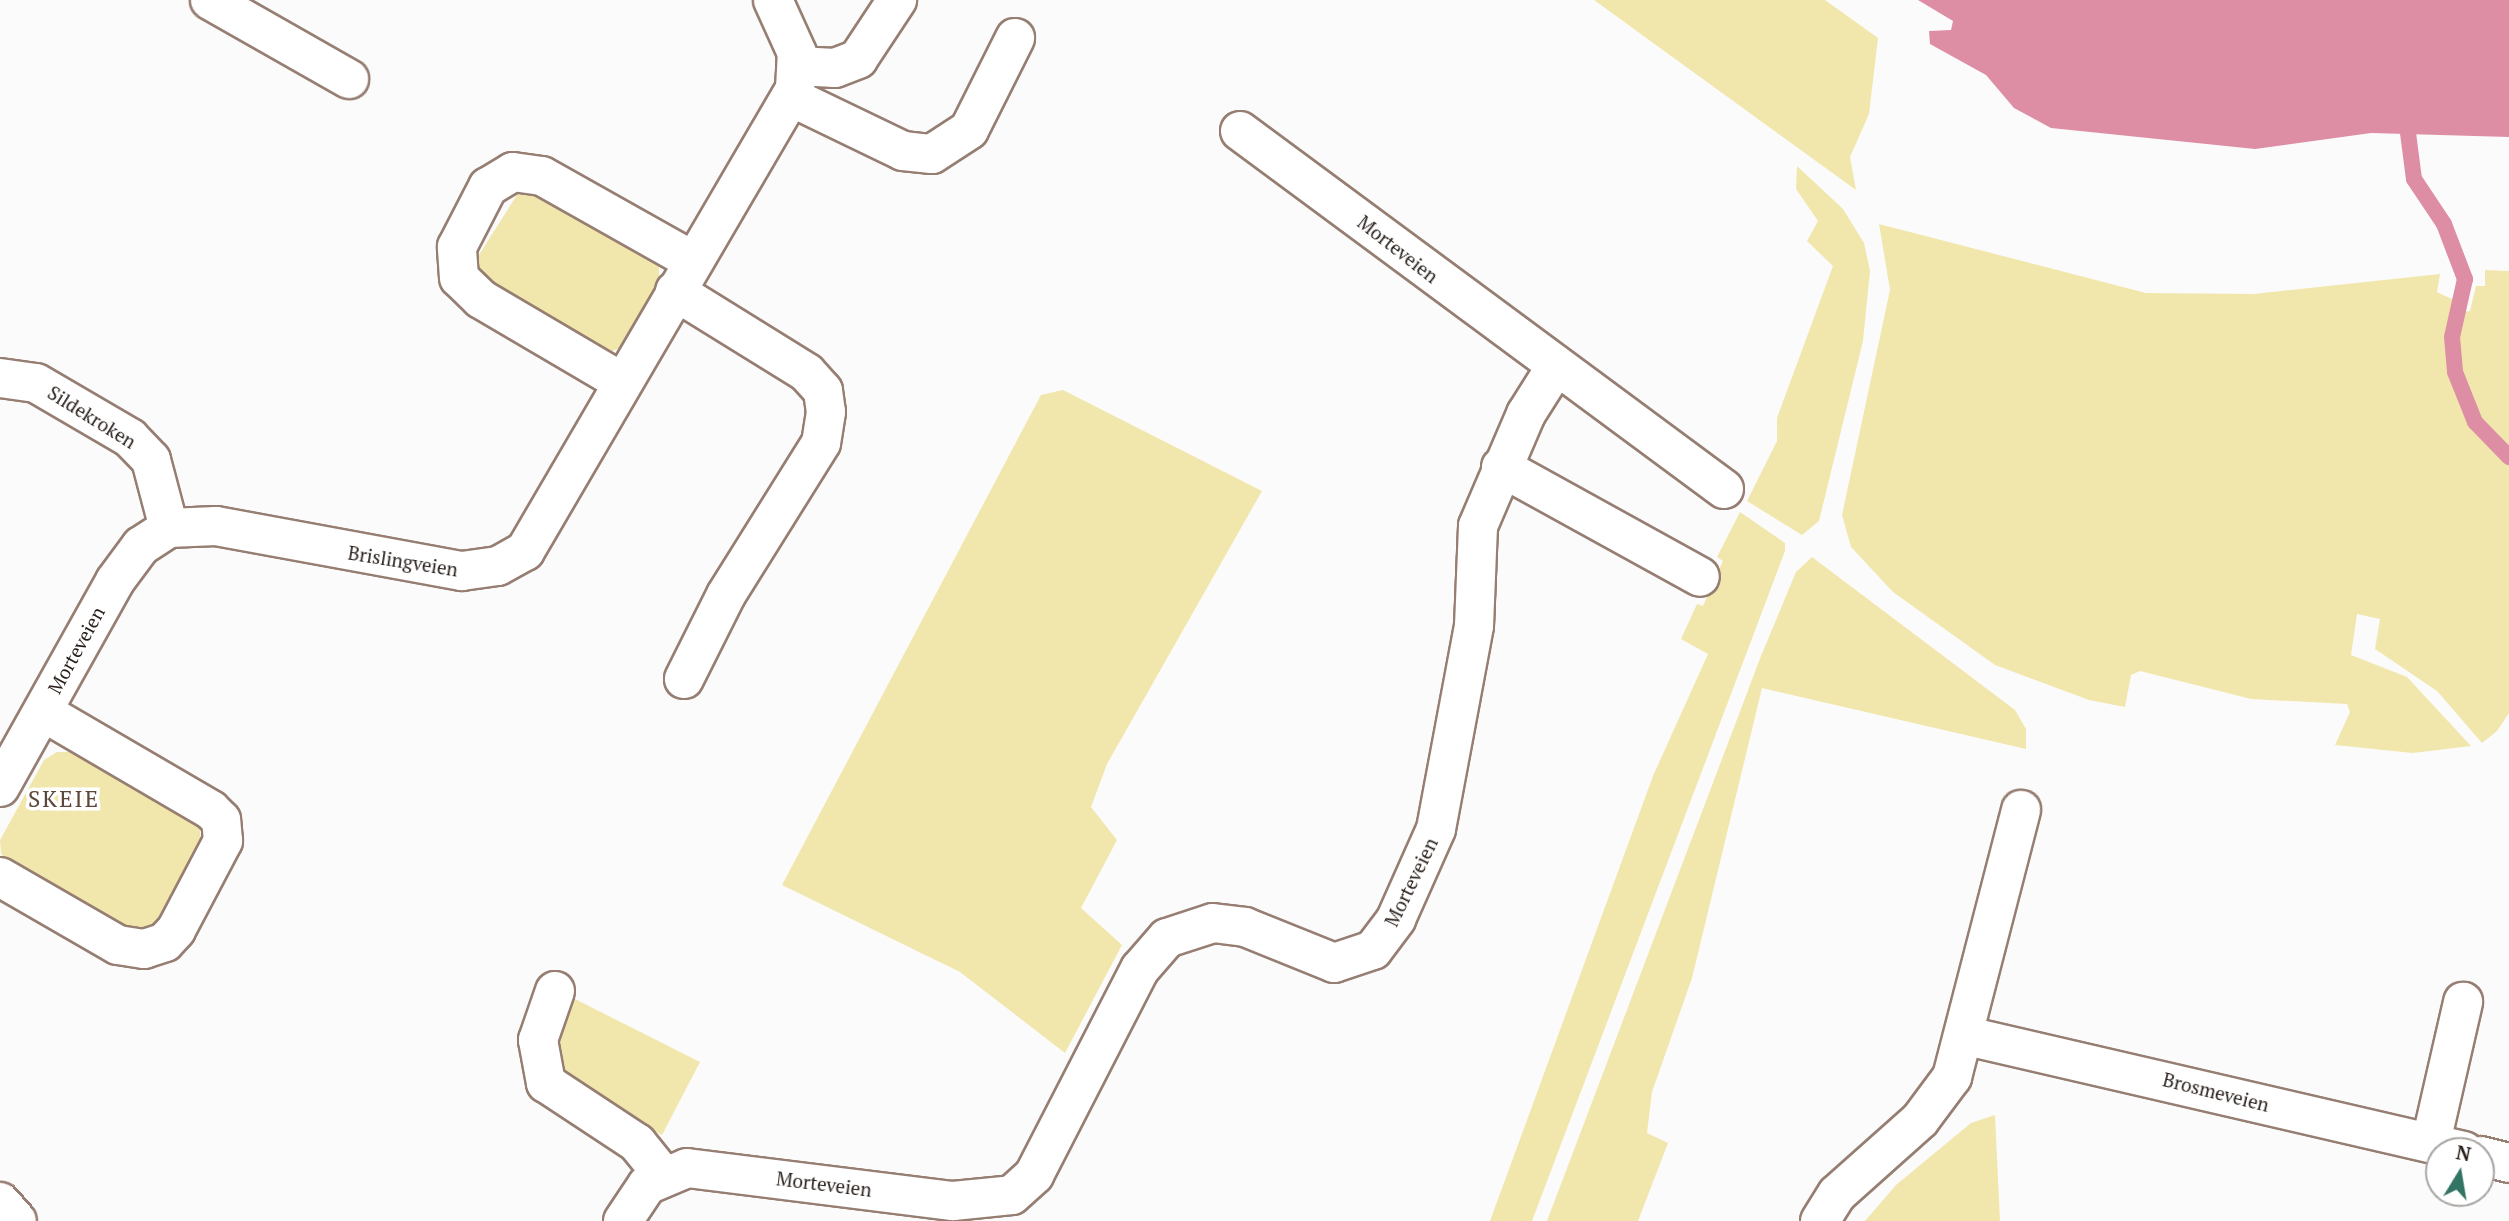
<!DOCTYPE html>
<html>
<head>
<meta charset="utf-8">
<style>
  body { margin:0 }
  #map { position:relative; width:2509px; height:1221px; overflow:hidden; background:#fbfbfb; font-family:"PT Serif",serif }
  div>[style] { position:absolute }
  .green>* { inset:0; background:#f1e7ac }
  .water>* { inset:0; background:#dd8ea5 }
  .stream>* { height:16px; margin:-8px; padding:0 8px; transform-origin:8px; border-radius:8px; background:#dd8ea5 }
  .roads { filter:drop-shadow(2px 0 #967e72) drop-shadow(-2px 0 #967e72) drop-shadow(0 2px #967e72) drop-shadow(0 -2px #967e72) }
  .minor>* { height:38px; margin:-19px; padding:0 19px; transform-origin:19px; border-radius:19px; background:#fff }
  span { translate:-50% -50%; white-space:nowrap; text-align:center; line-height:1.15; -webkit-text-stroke:7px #fff; paint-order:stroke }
  .street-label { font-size:19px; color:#271e19 }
  .quarter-label { font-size:23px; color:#5c473b; letter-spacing:2px }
  .north { position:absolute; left:2425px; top:1137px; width:70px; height:70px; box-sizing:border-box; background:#fff; border:2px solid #a9a5a3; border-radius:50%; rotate:11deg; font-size:19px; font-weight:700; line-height:28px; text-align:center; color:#271e19 }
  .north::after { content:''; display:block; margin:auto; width:24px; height:32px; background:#337464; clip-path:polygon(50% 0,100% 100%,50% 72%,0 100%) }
</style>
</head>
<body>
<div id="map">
  <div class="green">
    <div style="clip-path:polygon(1594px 0,1825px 0,1878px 38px,1869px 114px,1850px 157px,1856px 190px)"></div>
    <div style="clip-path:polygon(1797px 166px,1843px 209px,1864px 243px,1870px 271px,1863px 341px,1819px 521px,1802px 535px,1747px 501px,1777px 441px,1777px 418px,1833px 266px,1807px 241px,1818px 221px,1796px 189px)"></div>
    <div style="clip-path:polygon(522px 187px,659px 262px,659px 284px,620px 348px,607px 353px,480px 282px,475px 261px)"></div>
    <div style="clip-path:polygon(1879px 224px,2146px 293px,2254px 294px,2440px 274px,2437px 292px,2456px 301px,2460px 312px,2470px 311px,2476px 286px,2485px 286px,2485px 270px,2509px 271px,2509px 713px,2497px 731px,2482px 743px,2437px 691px,2375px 649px,2380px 619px,2357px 614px,2351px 655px,2407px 677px,2471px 746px,2413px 753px,2335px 745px,2350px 712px,2347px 704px,2251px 699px,2140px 671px,2131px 675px,2125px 707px,2089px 700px,1995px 665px,1893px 592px,1851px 547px,1842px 515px,1890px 290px)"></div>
    <div style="clip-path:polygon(1063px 390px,1262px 491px,1107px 764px,1091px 807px,1117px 840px,1081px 908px,1122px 945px,1065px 1053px,960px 972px,782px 885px,1041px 395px)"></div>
    <div style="clip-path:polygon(1740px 512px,1785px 543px,1785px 551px,1532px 1221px,1490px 1221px,1653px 776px,1708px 654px,1681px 639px,1697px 604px,1703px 606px,1723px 561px,1717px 557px)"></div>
    <div style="clip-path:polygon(1812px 557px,2015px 710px,2026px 729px,2026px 749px,1762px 688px,1692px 978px,1652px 1092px,1647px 1133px,1668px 1143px,1638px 1221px,1547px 1221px,1761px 656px,1796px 572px)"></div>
    <div style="clip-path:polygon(57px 752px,71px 752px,106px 772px,110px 767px,199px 822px,201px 842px,157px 924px,135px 936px,7px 864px,1px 853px,0 840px,44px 760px)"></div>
    <div style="clip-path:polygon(573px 998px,700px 1062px,662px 1135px,565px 1083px,554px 1055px)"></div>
    <div style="clip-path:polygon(1995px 1115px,2000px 1221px,1865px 1221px,1896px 1185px,1971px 1123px)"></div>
  </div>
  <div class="water">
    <div style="clip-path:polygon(1918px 0,2509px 0,2509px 137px,2371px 133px,2255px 149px,2051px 128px,2014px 108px,1986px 75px,1930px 44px,1929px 31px,1951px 30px,1953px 21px)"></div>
  </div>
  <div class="stream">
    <div style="left:2408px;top:133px;width:46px;rotate:82.6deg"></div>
    <div style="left:2414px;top:179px;width:54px;rotate:56.3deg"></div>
    <div style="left:2444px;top:224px;width:59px;rotate:69.1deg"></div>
    <div style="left:2465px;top:279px;width:59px;rotate:102.6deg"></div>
    <div style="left:2452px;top:337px;width:35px;rotate:85deg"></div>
    <div style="left:2455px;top:372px;width:54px;rotate:68.2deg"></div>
    <div style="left:2475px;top:422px;width:49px;rotate:45.8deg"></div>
  </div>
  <div class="roads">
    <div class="minor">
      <div style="left:210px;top:0;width:160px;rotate:29.6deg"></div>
      <div style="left:798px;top:66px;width:37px;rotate:3deg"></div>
      <div style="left:835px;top:68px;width:25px;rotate:-21deg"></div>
      <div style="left:858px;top:59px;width:71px;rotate:-56.5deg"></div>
      <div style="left:791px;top:97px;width:124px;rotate:25.7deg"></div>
      <div style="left:903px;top:151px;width:29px;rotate:6deg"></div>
      <div style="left:932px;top:154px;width:44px;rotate:-33deg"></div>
      <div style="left:969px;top:130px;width:103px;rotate:-63.4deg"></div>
      <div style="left:1240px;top:131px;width:602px;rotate:36.49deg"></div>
      <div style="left:675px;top:291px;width:155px;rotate:31.8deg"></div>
      <div style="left:807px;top:373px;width:24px;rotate:48deg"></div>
      <div style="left:823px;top:391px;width:21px;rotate:82deg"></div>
      <div style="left:826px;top:412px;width:31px;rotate:99deg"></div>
      <div style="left:821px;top:443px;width:179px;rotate:122deg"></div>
      <div style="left:726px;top:595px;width:94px;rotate:116.6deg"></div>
      <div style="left:0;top:378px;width:36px;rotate:8deg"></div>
      <div style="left:36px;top:383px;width:109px;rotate:30.3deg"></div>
      <div style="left:130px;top:438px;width:30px;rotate:46deg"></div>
      <div style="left:151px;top:460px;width:70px;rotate:75.2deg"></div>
      <div style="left:622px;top:382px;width:164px;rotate:-149.5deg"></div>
      <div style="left:481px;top:299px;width:30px;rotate:-136deg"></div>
      <div style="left:459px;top:278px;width:31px;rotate:-94deg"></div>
      <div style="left:457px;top:247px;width:68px;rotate:-62.7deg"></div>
      <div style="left:488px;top:187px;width:29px;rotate:-31deg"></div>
      <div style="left:513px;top:172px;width:29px;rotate:8deg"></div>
      <div style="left:542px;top:176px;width:173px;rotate:29.4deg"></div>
      <div style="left:1501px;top:467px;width:227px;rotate:28.9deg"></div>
      <div style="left:0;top:787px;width:236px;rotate:-60.8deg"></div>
      <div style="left:115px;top:581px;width:44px;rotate:-53.4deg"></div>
      <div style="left:141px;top:546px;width:33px;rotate:-33deg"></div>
      <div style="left:169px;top:528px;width:47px;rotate:-2.4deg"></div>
      <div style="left:216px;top:526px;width:250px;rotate:10.4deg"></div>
      <div style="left:462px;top:571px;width:36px;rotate:-8deg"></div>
      <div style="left:498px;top:566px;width:31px;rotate:-29deg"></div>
      <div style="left:525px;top:551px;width:535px;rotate:-59.7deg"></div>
      <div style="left:795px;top:89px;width:36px;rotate:-87deg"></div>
      <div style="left:797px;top:53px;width:58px;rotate:-114.4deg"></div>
      <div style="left:0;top:877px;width:136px;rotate:30deg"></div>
      <div style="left:118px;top:945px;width:26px;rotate:9deg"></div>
      <div style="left:144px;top:949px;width:22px;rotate:-18deg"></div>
      <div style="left:165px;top:942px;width:16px;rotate:-47deg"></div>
      <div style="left:176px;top:930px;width:101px;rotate:-62.2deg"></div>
      <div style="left:223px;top:841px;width:21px;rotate:-95deg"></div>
      <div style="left:221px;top:820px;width:14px;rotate:-135deg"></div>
      <div style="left:211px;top:810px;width:194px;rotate:-149.7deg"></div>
      <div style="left:555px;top:991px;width:52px;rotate:109.1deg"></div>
      <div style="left:538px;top:1040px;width:44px;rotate:79.5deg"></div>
      <div style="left:546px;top:1083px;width:109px;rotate:33.4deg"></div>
      <div style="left:637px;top:1143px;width:40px;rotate:51deg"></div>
      <div style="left:1967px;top:1036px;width:510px;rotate:13.03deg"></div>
      <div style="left:2431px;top:1142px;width:144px;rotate:-77.1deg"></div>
      <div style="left:2481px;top:1156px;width:29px;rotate:14deg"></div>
      <div style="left:0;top:1202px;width:25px;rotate:48deg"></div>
      <div style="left:623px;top:1221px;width:43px;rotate:-56.3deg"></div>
      <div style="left:647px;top:1185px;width:43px;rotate:-23deg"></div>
      <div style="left:687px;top:1168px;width:268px;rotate:7.1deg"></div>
      <div style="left:953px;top:1201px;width:59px;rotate:-5.8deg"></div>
      <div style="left:1012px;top:1195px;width:30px;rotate:-42deg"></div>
      <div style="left:1034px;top:1175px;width:232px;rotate:-62.8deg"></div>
      <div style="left:1140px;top:969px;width:41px;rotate:-48.9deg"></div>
      <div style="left:1167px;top:938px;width:48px;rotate:-18.1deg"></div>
      <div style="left:1213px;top:923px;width:32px;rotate:7deg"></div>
      <div style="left:1245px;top:927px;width:96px;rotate:22deg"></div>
      <div style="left:1334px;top:963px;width:41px;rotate:-18.4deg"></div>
      <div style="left:1373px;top:950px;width:39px;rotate:-53deg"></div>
      <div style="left:1396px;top:919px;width:98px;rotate:-66deg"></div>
      <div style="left:1436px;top:829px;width:207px;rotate:-79.4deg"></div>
      <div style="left:1474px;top:626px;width:100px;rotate:-87.7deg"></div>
      <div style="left:1478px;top:526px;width:122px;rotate:-66.8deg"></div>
      <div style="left:1526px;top:414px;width:54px;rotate:-57.8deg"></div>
      <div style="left:1820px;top:1221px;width:32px;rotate:-58deg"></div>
      <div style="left:1837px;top:1194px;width:111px;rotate:-41.7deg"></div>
      <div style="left:1920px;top:1120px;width:54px;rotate:-53.3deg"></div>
      <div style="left:1952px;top:1077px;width:276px;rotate:-75.5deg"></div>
    </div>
  </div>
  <div class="street-label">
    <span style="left:1398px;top:249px;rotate:38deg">Morteveien</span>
    <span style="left:92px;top:417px;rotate:32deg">Sildekroken</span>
    <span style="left:403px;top:561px;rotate:9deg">Brislingveien</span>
    <span style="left:76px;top:650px;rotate:-61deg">Morteveien</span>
    <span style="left:1411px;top:882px;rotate:-64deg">Morteveien</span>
    <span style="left:2216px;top:1092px;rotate:14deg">Brosmeveien</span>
    <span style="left:824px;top:1184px;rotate:7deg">Morteveien</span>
  </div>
  <div class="quarter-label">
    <span style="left:64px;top:799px">SKEIE</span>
  </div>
  <div class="north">N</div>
</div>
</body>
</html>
